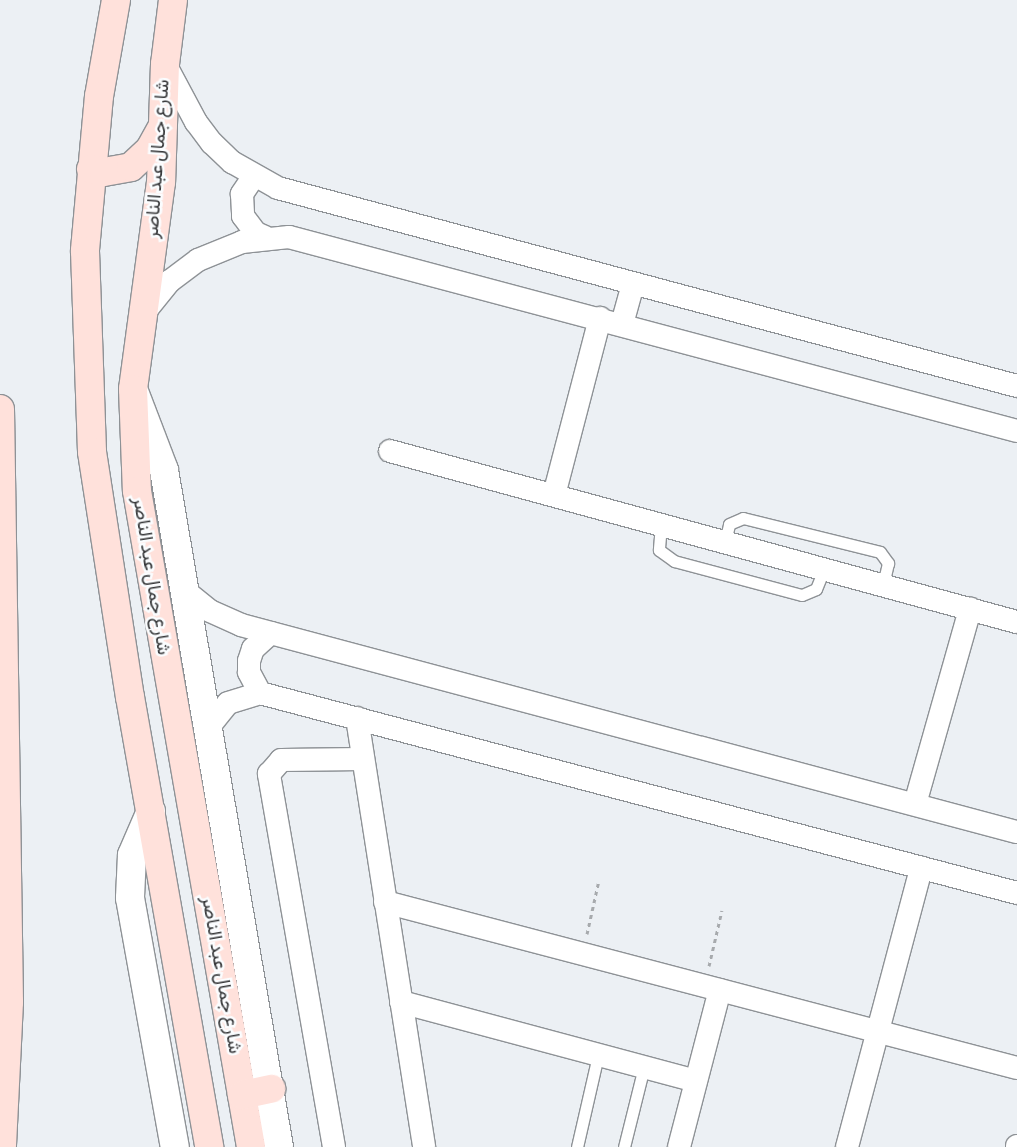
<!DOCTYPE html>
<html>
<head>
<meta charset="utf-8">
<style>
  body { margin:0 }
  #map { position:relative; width:1017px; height:1147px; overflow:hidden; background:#ecf0f4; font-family:"Alegreya Sans",Vazirmatn,sans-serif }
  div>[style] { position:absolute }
  .path>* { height:3px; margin-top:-1.5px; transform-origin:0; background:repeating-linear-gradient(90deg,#a7aaad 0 4px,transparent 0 8px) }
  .roads { filter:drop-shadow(1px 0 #8e9296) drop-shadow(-1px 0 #8e9296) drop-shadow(0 1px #8e9296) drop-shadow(0 -1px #8e9296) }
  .service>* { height:11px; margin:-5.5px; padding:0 5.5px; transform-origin:5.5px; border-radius:5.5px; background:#fff }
  .minor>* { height:22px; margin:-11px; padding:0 11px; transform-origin:11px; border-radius:11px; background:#fff }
  .tertiary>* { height:28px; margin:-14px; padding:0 14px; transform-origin:14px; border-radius:14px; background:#fff }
  .secondary>* { height:28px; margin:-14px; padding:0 14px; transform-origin:14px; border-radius:14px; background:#ffe1db }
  span { translate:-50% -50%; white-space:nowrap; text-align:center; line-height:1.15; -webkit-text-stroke:5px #fbfdff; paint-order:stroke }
  .street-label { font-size:19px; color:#363739 }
</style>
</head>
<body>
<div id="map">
  <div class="path">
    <div style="left:587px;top:934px;width:55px;rotate:-77.5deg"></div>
    <div style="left:709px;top:966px;width:57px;rotate:-76.9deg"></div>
  </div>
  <div class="roads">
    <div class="service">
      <div style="left:661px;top:525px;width:25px;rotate:95deg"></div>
      <div style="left:659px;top:550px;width:19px;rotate:36deg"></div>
      <div style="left:674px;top:561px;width:132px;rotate:14.9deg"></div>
      <div style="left:802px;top:595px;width:15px;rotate:-23deg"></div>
      <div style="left:816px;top:589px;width:22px;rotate:-68deg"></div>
      <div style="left:725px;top:542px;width:18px;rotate:-77deg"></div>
      <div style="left:729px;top:524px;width:15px;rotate:-23deg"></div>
      <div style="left:743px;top:518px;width:141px;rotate:13.9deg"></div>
      <div style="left:880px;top:552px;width:14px;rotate:54deg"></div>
      <div style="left:888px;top:563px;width:23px;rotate:103deg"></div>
      <div style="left:577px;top:1147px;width:94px;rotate:-77.1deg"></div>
      <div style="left:624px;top:1147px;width:82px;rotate:-76deg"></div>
    </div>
    <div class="minor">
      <div style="left:165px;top:64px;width:66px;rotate:61.9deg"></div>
      <div style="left:196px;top:122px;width:26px;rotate:53deg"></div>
      <div style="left:212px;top:143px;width:28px;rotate:44deg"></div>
      <div style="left:232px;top:162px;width:53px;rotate:29.5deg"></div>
      <div style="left:278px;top:188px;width:765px;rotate:15deg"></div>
      <div style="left:254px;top:176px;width:22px;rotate:124deg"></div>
      <div style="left:242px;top:194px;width:22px;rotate:87deg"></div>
      <div style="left:243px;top:216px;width:21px;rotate:53deg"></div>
      <div style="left:256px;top:233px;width:10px;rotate:24deg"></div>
      <div style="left:144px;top:319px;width:10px;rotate:-73deg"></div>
      <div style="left:147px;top:309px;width:36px;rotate:-51deg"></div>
      <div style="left:170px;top:281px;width:35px;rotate:-37deg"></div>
      <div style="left:198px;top:260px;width:48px;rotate:-22.2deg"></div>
      <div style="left:242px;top:242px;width:47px;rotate:-6.1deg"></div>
      <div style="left:289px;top:237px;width:753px;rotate:14.92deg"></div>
      <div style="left:622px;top:324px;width:41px;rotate:-74.6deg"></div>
      <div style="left:390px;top:451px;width:650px;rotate:15.26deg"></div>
      <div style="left:554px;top:495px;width:183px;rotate:-75.4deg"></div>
      <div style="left:184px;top:590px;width:33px;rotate:39deg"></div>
      <div style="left:210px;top:611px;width:34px;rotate:24deg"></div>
      <div style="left:241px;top:625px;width:803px;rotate:14.94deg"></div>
      <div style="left:260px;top:693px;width:24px;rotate:-118deg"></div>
      <div style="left:249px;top:672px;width:11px;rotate:-90deg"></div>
      <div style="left:249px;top:661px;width:13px;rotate:-72deg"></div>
      <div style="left:253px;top:649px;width:24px;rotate:-42deg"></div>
      <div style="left:357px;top:718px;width:434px;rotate:81.1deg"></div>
      <div style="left:207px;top:729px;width:33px;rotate:-51deg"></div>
      <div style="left:228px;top:703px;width:34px;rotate:-17deg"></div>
      <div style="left:260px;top:693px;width:783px;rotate:14.8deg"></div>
      <div style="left:915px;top:804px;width:203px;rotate:-74.2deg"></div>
      <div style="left:385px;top:902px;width:653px;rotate:14.72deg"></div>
      <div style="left:401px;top:1002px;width:305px;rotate:15deg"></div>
      <div style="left:334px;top:1147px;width:379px;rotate:-99.9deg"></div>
      <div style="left:269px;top:774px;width:18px;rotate:-49deg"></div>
      <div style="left:281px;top:760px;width:82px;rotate:-0.7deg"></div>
      <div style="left:679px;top:1147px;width:162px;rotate:-75.4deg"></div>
      <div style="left:847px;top:1147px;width:289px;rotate:-75.1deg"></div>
      <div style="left:1017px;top:1147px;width:1px;rotate:-90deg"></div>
    </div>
    <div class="tertiary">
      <div style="left:135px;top:394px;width:81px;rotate:69.1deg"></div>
      <div style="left:164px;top:470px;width:687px;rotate:80.36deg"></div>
      <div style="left:151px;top:811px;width:48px;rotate:113.4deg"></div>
      <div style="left:132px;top:855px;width:43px;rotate:92.7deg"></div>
      <div style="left:130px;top:898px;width:253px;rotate:79.8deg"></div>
    </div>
    <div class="secondary">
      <div style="left:116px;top:0;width:97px;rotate:100deg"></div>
      <div style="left:99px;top:96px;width:156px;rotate:95.2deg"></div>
      <div style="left:85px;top:251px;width:201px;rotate:88deg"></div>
      <div style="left:92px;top:452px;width:248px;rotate:81.2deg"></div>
      <div style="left:130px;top:697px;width:457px;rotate:80deg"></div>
      <div style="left:173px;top:0;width:64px;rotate:97.1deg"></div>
      <div style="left:165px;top:64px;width:118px;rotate:91.9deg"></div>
      <div style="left:161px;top:182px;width:209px;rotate:97.7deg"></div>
      <div style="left:133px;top:389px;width:102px;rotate:87.8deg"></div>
      <div style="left:137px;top:491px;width:666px;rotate:80.14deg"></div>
      <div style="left:91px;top:169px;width:13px;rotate:13deg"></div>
      <div style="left:104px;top:172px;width:27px;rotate:-10deg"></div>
      <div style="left:131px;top:167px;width:26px;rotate:-43deg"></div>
      <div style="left:150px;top:149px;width:26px;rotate:-61deg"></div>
      <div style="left:0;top:409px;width:593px;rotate:89.13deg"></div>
      <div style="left:9px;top:1002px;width:145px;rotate:92.8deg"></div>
      <div style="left:242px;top:1095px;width:30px;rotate:-12deg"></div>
    </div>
  </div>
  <div class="street-label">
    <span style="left:158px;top:159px;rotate:-86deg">شارع جمال عبد الناصر</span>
    <span style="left:151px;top:576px;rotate:81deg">شارع جمال عبد الناصر</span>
    <span style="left:221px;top:975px;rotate:80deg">شارع جمال عبد الناصر</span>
  </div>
</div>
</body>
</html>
